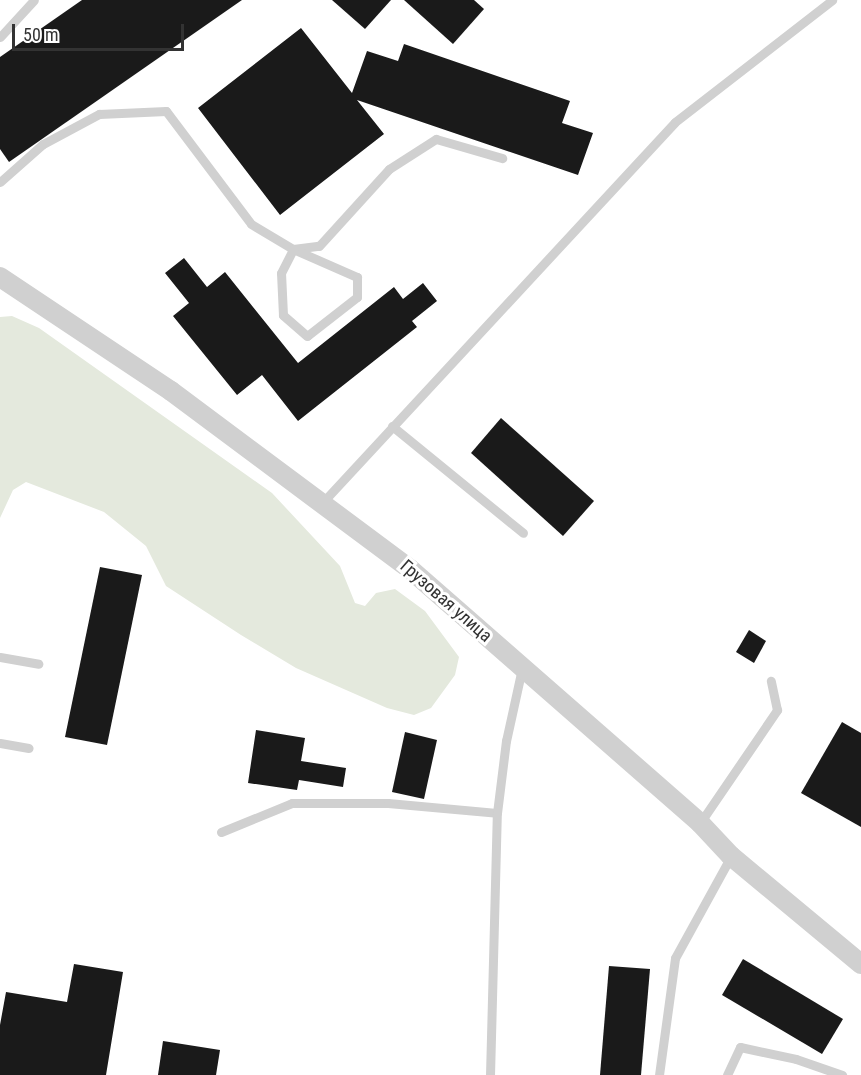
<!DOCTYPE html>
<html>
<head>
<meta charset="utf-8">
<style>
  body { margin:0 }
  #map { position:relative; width:861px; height:1075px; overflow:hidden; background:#fff; font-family:"Roboto Condensed",sans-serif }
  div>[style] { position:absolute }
  .green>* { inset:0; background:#e4e9dd }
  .building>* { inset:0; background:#1a1a1a }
  .service>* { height:9px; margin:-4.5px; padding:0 4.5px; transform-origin:4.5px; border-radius:4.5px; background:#d0d0d0 }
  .minor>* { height:20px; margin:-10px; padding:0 10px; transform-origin:10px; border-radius:10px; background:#d0d0d0 }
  span { translate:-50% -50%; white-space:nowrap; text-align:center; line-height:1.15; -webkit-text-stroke:6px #fff; paint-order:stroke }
  .street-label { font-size:18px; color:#333 }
  .scale { position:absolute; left:12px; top:24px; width:172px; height:27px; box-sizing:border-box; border:3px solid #333; border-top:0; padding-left:8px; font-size:18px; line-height:21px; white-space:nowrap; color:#333; -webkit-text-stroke:4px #fff; paint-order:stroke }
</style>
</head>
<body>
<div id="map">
  <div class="green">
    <div style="clip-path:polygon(12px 316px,39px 328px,272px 493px,340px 566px,355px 603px,365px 606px,376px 593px,395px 589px,425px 611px,459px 657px,455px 675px,431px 708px,414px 715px,387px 708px,296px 668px,241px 635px,166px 586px,146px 546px,104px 512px,26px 482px,13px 490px,0 518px,0 317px)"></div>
  </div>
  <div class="building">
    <div style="clip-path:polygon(82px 0,242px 0,9px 162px,0 149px,0 57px)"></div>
    <div style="clip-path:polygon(332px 0,391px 0,365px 29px)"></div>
    <div style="clip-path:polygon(404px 0,474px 0,484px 9px,453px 44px)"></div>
    <div style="clip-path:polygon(301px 28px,352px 93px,367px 51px,398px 61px,404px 44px,570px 101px,562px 123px,593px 133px,578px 175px,357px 100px,384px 134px,280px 215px,198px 108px)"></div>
    <div style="clip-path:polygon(184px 258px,207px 287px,225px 272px,298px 363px,394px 287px,403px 299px,423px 283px,437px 301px,412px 321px,417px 327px,298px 421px,262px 375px,237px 395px,173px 316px,189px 303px,165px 273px)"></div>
    <div style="clip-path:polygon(501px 418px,594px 501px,563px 536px,471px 453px)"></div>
    <div style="clip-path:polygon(100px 567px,142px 575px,107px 745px,65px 737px)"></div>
    <div style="clip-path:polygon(749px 630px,766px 641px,754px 663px,736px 652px)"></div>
    <div style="clip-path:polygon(842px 722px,861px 733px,861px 827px,801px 793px)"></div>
    <div style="clip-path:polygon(256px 730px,305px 738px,301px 761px,346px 768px,343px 787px,299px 780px,297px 790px,248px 783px)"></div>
    <div style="clip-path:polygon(405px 732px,437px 740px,424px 799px,392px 792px)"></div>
    <div style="clip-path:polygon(743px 959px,843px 1019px,822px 1054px,722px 995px)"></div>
    <div style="clip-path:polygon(74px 964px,123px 972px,106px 1075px,0 1075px,0 1025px,6px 992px,67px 1002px)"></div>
    <div style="clip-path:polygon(609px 966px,650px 969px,641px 1075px,600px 1075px)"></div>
    <div style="clip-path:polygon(163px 1041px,220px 1050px,216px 1075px,158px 1075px)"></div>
  </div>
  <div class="service">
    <div style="left:0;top:37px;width:50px;rotate:-47.4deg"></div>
    <div style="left:0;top:182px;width:57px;rotate:-41.5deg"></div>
    <div style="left:43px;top:144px;width:64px;rotate:-28.2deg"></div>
    <div style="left:99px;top:114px;width:67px;rotate:-2.6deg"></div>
    <div style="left:166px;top:111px;width:141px;rotate:53deg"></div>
    <div style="left:251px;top:224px;width:49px;rotate:30.8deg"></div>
    <div style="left:293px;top:249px;width:26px;rotate:-7deg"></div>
    <div style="left:319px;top:246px;width:104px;rotate:-47.7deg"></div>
    <div style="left:389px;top:169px;width:56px;rotate:-32.6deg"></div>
    <div style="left:436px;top:139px;width:69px;rotate:16.1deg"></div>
    <div style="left:293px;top:249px;width:70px;rotate:23.6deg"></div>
    <div style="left:357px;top:277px;width:20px;rotate:90deg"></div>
    <div style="left:357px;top:297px;width:63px;rotate:142deg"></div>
    <div style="left:307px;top:336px;width:32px;rotate:-139deg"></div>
    <div style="left:283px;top:315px;width:42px;rotate:-92.7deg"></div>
    <div style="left:281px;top:273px;width:27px;rotate:-63deg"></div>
    <div style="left:392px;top:426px;width:169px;rotate:39.2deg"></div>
    <div style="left:322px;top:503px;width:519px;rotate:-47.18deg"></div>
    <div style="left:675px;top:122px;width:199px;rotate:-37.8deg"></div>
    <div style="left:0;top:657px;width:39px;rotate:10deg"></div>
    <div style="left:0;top:743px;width:29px;rotate:10deg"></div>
    <div style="left:700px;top:823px;width:137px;rotate:-55.7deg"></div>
    <div style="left:777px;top:710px;width:30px;rotate:-102deg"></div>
    <div style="left:221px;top:832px;width:77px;rotate:-22.2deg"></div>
    <div style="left:292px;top:803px;width:96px"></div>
    <div style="left:388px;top:803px;width:109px;rotate:5.2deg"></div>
    <div style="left:490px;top:1075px;width:262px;rotate:-88.5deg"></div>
    <div style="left:497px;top:813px;width:73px;rotate:-82.9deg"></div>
    <div style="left:506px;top:741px;width:75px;rotate:-77.6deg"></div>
    <div style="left:659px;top:1075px;width:118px;rotate:-82.2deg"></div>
    <div style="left:675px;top:958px;width:116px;rotate:-61.2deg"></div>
    <div style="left:727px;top:1075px;width:31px;rotate:-65deg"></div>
    <div style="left:740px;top:1047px;width:57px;rotate:12.1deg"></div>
    <div style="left:796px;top:1059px;width:49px;rotate:19.2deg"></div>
  </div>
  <div class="minor">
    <div style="left:0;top:277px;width:206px;rotate:33.7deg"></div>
    <div style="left:171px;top:391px;width:298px;rotate:36.7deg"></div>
    <div style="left:410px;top:569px;width:386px;rotate:41.2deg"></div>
    <div style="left:700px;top:823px;width:45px;rotate:46.8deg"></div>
    <div style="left:731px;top:856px;width:169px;rotate:39.7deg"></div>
  </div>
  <div class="street-label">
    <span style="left:446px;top:601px;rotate:41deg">Грузовая улица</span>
  </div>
  <div class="scale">50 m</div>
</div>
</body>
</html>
